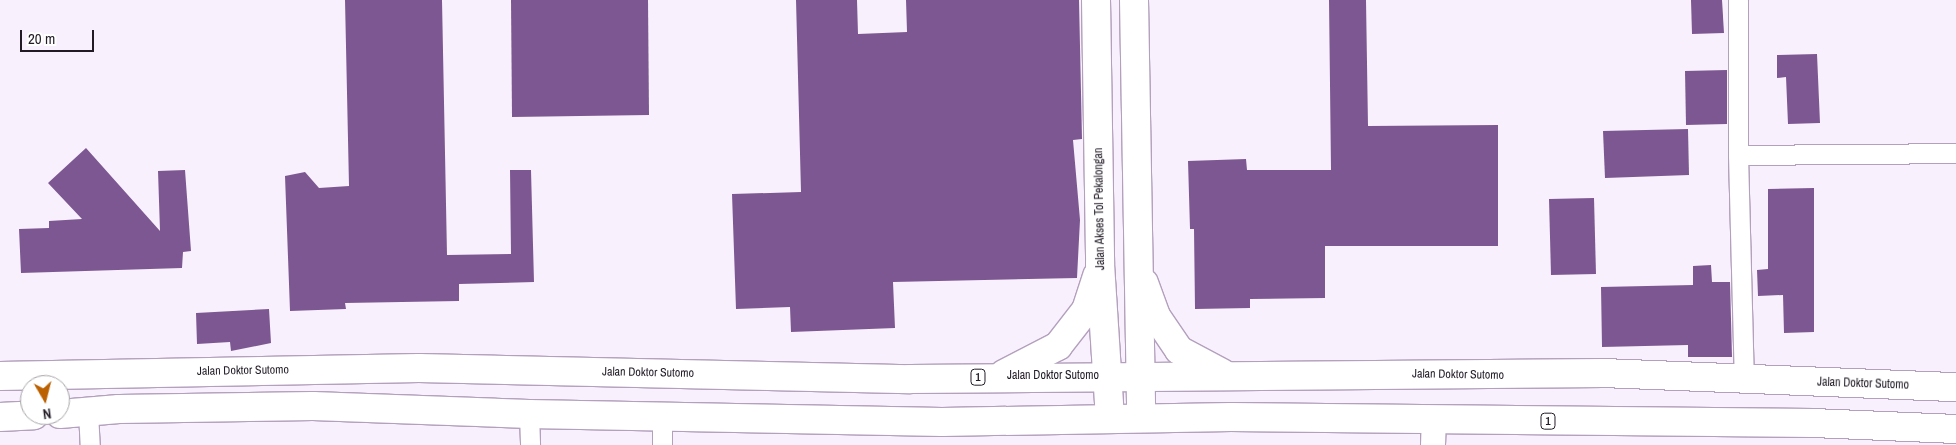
<!DOCTYPE html>
<html>
<head>
<meta charset="utf-8">
<style>
  body { margin:0 }
  #map { position:relative; width:1956px; height:445px; overflow:hidden; background:#f8f0fd; font-family:"Archivo Narrow",sans-serif }
  div>[style] { position:absolute }
  .building>* { inset:0; background:#7d5792 }
  .roads { filter:drop-shadow(1px 0 #b3a0bd) drop-shadow(-1px 0 #b3a0bd) drop-shadow(0 1px #b3a0bd) drop-shadow(0 -1px #b3a0bd) }
  .minor>* { height:19px; margin:-9.5px; padding:0 9.5px; transform-origin:9.5px; border-radius:9.5px; background:#fff }
  .tertiary>* { height:24px; margin:-12px; padding:0 12px; transform-origin:12px; border-radius:12px; background:#fff }
  .trunk>* { height:28px; margin:-14px; padding:0 14px; transform-origin:14px; border-radius:14px; background:#fff }
  span { translate:-50% -50%; white-space:nowrap; text-align:center; line-height:1.15; -webkit-text-stroke:5px #fff; paint-order:stroke }
  .shield-label span { padding:1px 4px; background:#fff; border:1px solid; border-radius:4px; -webkit-text-stroke-width:0 }
  .shield-label { font-size:11px; color:#221b26; font-weight:700 }
  .street-label { font-size:12px; color:#221b26 }
  .north { position:absolute; left:20px; top:375px; width:50px; height:50px; box-sizing:border-box; background:#fff; border:1px solid #a7a4a8; border-radius:50%; rotate:172deg; font-size:14px; font-weight:700; line-height:20px; text-align:center; color:#221b26 }
  .north::after { content:''; display:block; margin:auto; width:18px; height:22px; background:#bb6101; clip-path:polygon(50% 0,100% 100%,50% 72%,0 100%) }
  .scale { position:absolute; left:20px; top:30px; width:74px; height:22px; box-sizing:border-box; border:2px solid #221b26; border-top:0; padding-left:6px; font-size:15px; line-height:18px; white-space:nowrap; color:#221b26; -webkit-text-stroke:4px #fff; paint-order:stroke }
</style>
</head>
<body>
<div id="map">
  <div class="building">
    <div style="clip-path:polygon(345px 0,442px 0,447px 255px,511px 254px,510px 170px,531px 170px,534px 282px,459px 284px,459px 301px,345px 303px,346px 309px,290px 311px,285px 176px,305px 172px,319px 188px,349px 186px)"></div>
    <div style="clip-path:polygon(511px 0,648px 0,649px 115px,512px 117px)"></div>
    <div style="clip-path:polygon(796px 0,857px 0,858px 34px,907px 32px,906px 0,1079px 0,1082px 139px,1073px 140px,1080px 220px,1077px 278px,893px 282px,895px 328px,791px 332px,790px 307px,736px 309px,732px 194px,801px 192px)"></div>
    <div style="clip-path:polygon(1329px 0,1366px 0,1368px 126px,1498px 125px,1498px 246px,1325px 246px,1325px 298px,1250px 299px,1250px 308px,1195px 309px,1194px 229px,1190px 229px,1188px 161px,1246px 159px,1247px 170px,1331px 170px)"></div>
    <div style="clip-path:polygon(1691px 0,1722px 0,1724px 33px,1692px 34px)"></div>
    <div style="clip-path:polygon(1817px 54px,1820px 123px,1788px 124px,1786px 77px,1777px 78px,1777px 55px)"></div>
    <div style="clip-path:polygon(1727px 70px,1727px 124px,1686px 125px,1685px 71px)"></div>
    <div style="clip-path:polygon(1688px 129px,1689px 175px,1605px 178px,1603px 131px)"></div>
    <div style="clip-path:polygon(86px 148px,160px 231px,158px 171px,185px 170px,191px 251px,183px 252px,182px 268px,21px 273px,19px 229px,49px 228px,49px 221px,82px 219px,48px 183px)"></div>
    <div style="clip-path:polygon(1814px 188px,1814px 332px,1784px 333px,1783px 295px,1758px 296px,1757px 270px,1768px 269px,1768px 189px)"></div>
    <div style="clip-path:polygon(1594px 198px,1596px 274px,1551px 275px,1549px 199px)"></div>
    <div style="clip-path:polygon(1711px 265px,1712px 282px,1730px 282px,1732px 357px,1688px 357px,1688px 345px,1602px 347px,1601px 287px,1693px 285px,1693px 266px)"></div>
    <div style="clip-path:polygon(269px 309px,271px 343px,231px 351px,230px 342px,197px 344px,196px 313px)"></div>
  </div>
  <div class="roads">
    <div class="minor">
      <div style="left:1738px;top:0;width:155px;rotate:90deg"></div>
      <div style="left:1738px;top:155px;width:222px;rotate:88.5deg"></div>
      <div style="left:1738px;top:155px;width:218px;rotate:-0.5deg"></div>
      <div style="left:88px;top:412px;width:33px;rotate:87deg"></div>
      <div style="left:529px;top:414px;width:31px;rotate:88deg"></div>
      <div style="left:662px;top:417px;width:28px;rotate:90deg"></div>
    </div>
    <div class="tertiary">
      <div style="left:1433px;top:445px;width:25px;rotate:-88deg"></div>
    </div>
    <div class="trunk">
      <div style="left:1096px;top:0;width:264px;rotate:89.1deg"></div>
      <div style="left:1100px;top:264px;width:153px;rotate:86.3deg"></div>
      <div style="left:1134px;top:0;width:417px;rotate:89deg"></div>
      <div style="left:1144px;top:283px;width:35px;rotate:70deg"></div>
      <div style="left:1156px;top:316px;width:41px;rotate:55.9deg"></div>
      <div style="left:1179px;top:350px;width:49px;rotate:28.1deg"></div>
      <div style="left:1004px;top:374px;width:61px;rotate:-27.4deg"></div>
      <div style="left:1058px;top:346px;width:46px;rotate:-52.1deg"></div>
      <div style="left:1086px;top:310px;width:36px;rotate:-72deg"></div>
      <div style="left:0;top:376px;width:419px;rotate:-1.1deg"></div>
      <div style="left:419px;top:368px;width:491px;rotate:1.3deg"></div>
      <div style="left:910px;top:379px;width:693px;rotate:-0.5deg"></div>
      <div style="left:1603px;top:373px;width:353px;rotate:2.3deg"></div>
      <div style="left:60px;top:414px;width:59px;rotate:-4.8deg"></div>
      <div style="left:119px;top:409px;width:194px;rotate:-0.9deg"></div>
      <div style="left:313px;top:406px;width:216px;rotate:2.1deg"></div>
      <div style="left:529px;top:414px;width:413px;rotate:1.1deg"></div>
      <div style="left:942px;top:422px;width:289px;rotate:-1deg"></div>
      <div style="left:1231px;top:417px;width:582px;rotate:0.59deg"></div>
      <div style="left:1813px;top:423px;width:143px;rotate:2.4deg"></div>
      <div style="left:0;top:417px;width:34px;rotate:-3deg"></div>
    </div>
  </div>
  <div class="shield-label">
    <span style="left:978px;top:377px">1</span>
    <span style="left:1548px;top:421px">1</span>
  </div>
  <div class="street-label">
    <span style="left:1100px;top:209px;rotate:-91deg">Jalan Akses Tol Pekalongan</span>
    <span style="left:243px;top:371px;rotate:-1deg">Jalan Doktor Sutomo</span>
    <span style="left:648px;top:373px;rotate:1deg">Jalan Doktor Sutomo</span>
    <span style="left:1458px;top:375px;rotate:1deg">Jalan Doktor Sutomo</span>
    <span style="left:1053px;top:376px">Jalan Doktor Sutomo</span>
    <span style="left:1863px;top:384px;rotate:2deg">Jalan Doktor Sutomo</span>
  </div>
  <div class="north">N</div>
  <div class="scale">20 m</div>
</div>
</body>
</html>
